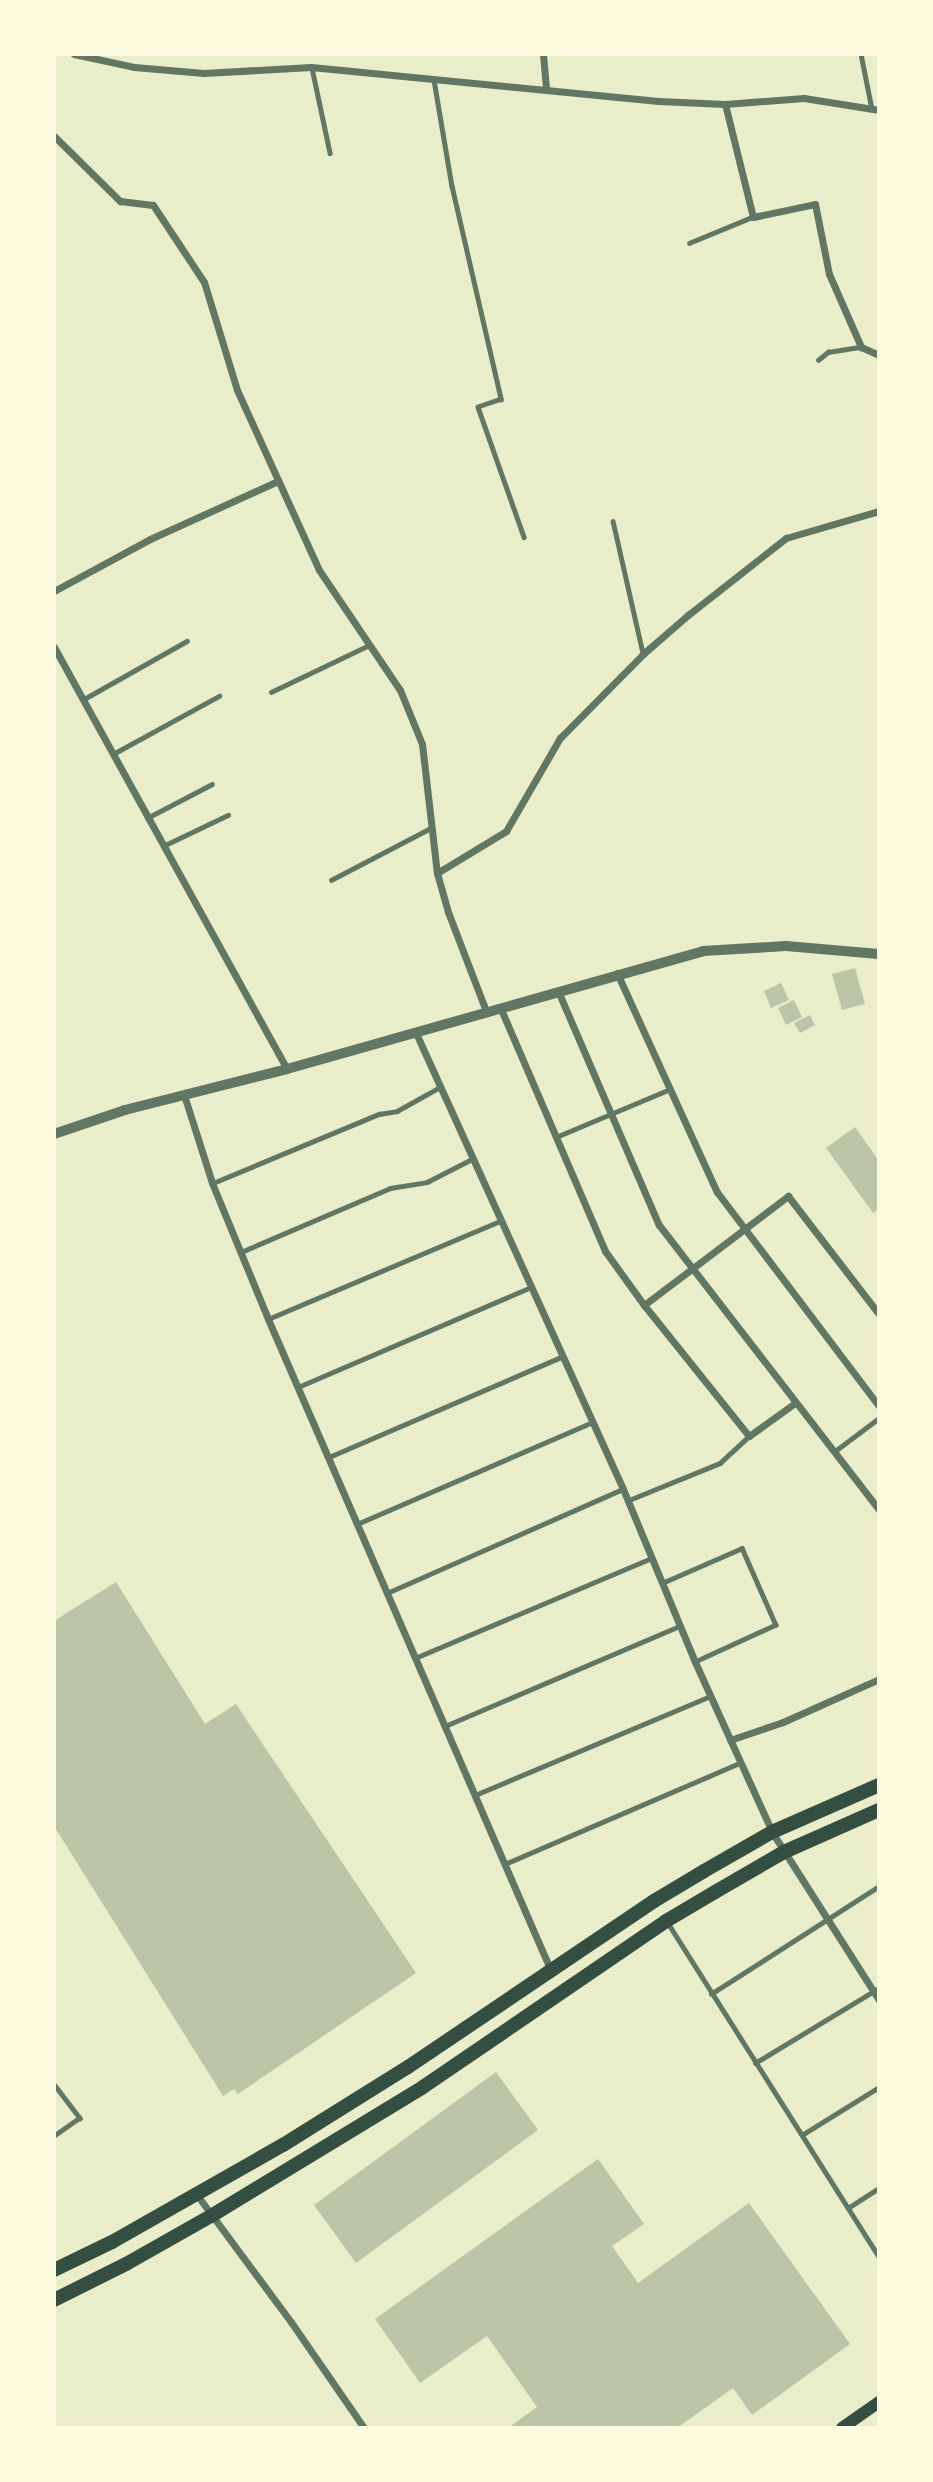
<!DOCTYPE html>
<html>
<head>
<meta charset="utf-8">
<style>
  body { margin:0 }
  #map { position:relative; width:933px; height:2482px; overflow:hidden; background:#e9edc9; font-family:"PT Serif",serif }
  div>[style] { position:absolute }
  .building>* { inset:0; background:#bcc5a7 }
  .service>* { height:4.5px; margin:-2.25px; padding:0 2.25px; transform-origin:2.25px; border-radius:2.25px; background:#617663 }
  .minor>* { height:7px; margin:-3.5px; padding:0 3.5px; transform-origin:3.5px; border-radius:3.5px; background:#617663 }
  .tertiary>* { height:10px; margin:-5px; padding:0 5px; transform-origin:5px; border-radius:5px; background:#617663 }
  .primary>* { height:12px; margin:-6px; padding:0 6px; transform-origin:6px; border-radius:6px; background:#344e41 }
  .trunk>* { height:14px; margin:-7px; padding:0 7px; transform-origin:7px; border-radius:7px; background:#344e41 }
  span { translate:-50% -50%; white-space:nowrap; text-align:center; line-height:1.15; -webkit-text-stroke:5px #fefae0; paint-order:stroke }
  .frame { position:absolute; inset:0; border:56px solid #fefae0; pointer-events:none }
</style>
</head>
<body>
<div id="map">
  <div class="building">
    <div style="clip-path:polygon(855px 968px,865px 1004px,842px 1010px,832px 974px)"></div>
    <div style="clip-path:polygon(781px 983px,789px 1000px,771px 1008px,764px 991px)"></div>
    <div style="clip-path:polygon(794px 1000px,802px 1017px,786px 1025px,778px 1008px)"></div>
    <div style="clip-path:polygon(810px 1015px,815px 1025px,800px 1033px,794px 1023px)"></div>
    <div style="clip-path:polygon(855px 1127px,879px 1161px,879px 1209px,873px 1213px,826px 1148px)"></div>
    <div style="clip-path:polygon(116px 1582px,205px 1724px,236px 1704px,416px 1973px,238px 2094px,234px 2089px,223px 2096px,54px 1826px,54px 1621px)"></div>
    <div style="clip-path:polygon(496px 2072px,538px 2130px,356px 2263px,314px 2205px)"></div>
    <div style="clip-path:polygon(598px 2159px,644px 2224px,612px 2246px,638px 2283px,749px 2203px,850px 2344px,752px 2415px,733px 2388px,677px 2428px,508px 2428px,537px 2407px,487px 2336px,420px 2383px,375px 2319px)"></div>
  </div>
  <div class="service">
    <div style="left:861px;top:54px;width:56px;rotate:78.7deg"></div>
    <div style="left:312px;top:68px;width:87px;rotate:78deg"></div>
    <div style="left:434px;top:80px;width:108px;rotate:80.4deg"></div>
    <div style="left:452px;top:186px;width:219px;rotate:77deg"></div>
    <div style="left:501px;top:399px;width:24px;rotate:161deg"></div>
    <div style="left:478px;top:407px;width:138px;rotate:70.5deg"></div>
    <div style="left:689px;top:243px;width:68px;rotate:-22.4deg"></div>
    <div style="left:818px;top:360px;width:13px;rotate:-39deg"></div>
    <div style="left:828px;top:352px;width:33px;rotate:-9deg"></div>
    <div style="left:613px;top:521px;width:135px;rotate:77.2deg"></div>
    <div style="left:271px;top:692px;width:109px;rotate:-25.6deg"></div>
    <div style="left:84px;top:699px;width:118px;rotate:-29.4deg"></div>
    <div style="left:113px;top:754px;width:121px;rotate:-28.7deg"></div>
    <div style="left:147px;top:818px;width:73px;rotate:-27.6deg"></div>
    <div style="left:163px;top:846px;width:72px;rotate:-25.5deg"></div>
    <div style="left:331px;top:880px;width:113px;rotate:-27.5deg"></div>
    <div style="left:556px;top:1137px;width:124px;rotate:-22.8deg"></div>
    <div style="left:213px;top:1183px;width:180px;rotate:-22.6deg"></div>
    <div style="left:379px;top:1114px;width:18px;rotate:-9deg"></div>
    <div style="left:397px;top:1111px;width:49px;rotate:-29.2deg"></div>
    <div style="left:241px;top:1252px;width:162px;rotate:-23.2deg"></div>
    <div style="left:390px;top:1188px;width:37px;rotate:-9deg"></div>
    <div style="left:427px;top:1182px;width:51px;rotate:-27.1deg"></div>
    <div style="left:268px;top:1319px;width:252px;rotate:-22.9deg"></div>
    <div style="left:298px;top:1387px;width:254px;rotate:-23.2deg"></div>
    <div style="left:835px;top:1451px;width:55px;rotate:-36.9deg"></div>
    <div style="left:329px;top:1457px;width:255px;rotate:-23.3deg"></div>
    <div style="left:629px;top:1500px;width:98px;rotate:-22.1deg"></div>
    <div style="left:720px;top:1463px;width:40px;rotate:-43deg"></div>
    <div style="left:357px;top:1524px;width:257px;rotate:-23.4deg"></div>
    <div style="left:662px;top:1583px;width:87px;rotate:-23.6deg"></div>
    <div style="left:742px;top:1548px;width:84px;rotate:66.2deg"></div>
    <div style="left:776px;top:1625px;width:89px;rotate:155.4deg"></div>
    <div style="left:387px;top:1593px;width:258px;rotate:-23.8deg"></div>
    <div style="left:415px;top:1658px;width:257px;rotate:-22.9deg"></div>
    <div style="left:445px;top:1726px;width:255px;rotate:-23.1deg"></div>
    <div style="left:475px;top:1795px;width:255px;rotate:-22.8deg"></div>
    <div style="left:505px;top:1864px;width:256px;rotate:-23.3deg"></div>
    <div style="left:668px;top:1923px;width:395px;rotate:57.7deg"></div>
    <div style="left:711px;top:1994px;width:200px;rotate:-32.7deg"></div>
    <div style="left:755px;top:2063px;width:145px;rotate:-31.2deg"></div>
    <div style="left:54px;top:2084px;width:43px;rotate:52.6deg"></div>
    <div style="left:80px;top:2118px;width:32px;rotate:145deg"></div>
    <div style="left:802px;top:2135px;width:91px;rotate:-31.9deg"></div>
    <div style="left:848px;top:2208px;width:37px;rotate:-33deg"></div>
  </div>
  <div class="minor">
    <div style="left:74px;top:54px;width:61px;rotate:12.2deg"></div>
    <div style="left:134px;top:67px;width:70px;rotate:4.9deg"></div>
    <div style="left:204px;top:73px;width:107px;rotate:-3.2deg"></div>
    <div style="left:311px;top:67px;width:349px;rotate:5.6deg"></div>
    <div style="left:658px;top:101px;width:67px;rotate:2.6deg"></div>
    <div style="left:725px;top:104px;width:79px;rotate:-4.3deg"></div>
    <div style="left:804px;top:98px;width:76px;rotate:9.1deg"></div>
    <div style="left:543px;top:54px;width:35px;rotate:85deg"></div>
    <div style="left:725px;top:104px;width:116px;rotate:76.1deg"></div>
    <div style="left:753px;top:217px;width:63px;rotate:-11.8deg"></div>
    <div style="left:815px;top:204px;width:71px;rotate:78.7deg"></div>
    <div style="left:829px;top:274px;width:80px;rotate:66.3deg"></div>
    <div style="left:861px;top:347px;width:20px;rotate:24deg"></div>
    <div style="left:54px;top:136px;width:93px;rotate:44.6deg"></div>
    <div style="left:120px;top:201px;width:33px;rotate:7deg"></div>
    <div style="left:153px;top:205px;width:92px;rotate:56.5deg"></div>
    <div style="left:204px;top:282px;width:113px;rotate:73deg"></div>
    <div style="left:237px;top:390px;width:198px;rotate:65.5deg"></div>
    <div style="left:319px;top:570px;width:145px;rotate:56deg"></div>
    <div style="left:400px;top:690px;width:58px;rotate:67.8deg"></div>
    <div style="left:422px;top:744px;width:130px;rotate:83.4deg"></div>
    <div style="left:437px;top:873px;width:41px;rotate:74.2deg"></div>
    <div style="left:448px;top:912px;width:106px;rotate:69deg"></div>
    <div style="left:54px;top:591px;width:109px;rotate:-28.4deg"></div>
    <div style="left:150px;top:539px;width:141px;rotate:-24.4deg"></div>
    <div style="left:54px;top:647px;width:482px;rotate:61.1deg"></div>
    <div style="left:437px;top:873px;width:81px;rotate:-31.3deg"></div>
    <div style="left:506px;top:831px;width:108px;rotate:-59.9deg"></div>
    <div style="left:560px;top:738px;width:118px;rotate:-45.3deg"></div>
    <div style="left:643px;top:654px;width:60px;rotate:-40.9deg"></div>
    <div style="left:688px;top:615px;width:125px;rotate:-38.2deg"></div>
    <div style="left:786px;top:538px;width:97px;rotate:-16.2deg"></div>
    <div style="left:617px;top:973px;width:241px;rotate:65.5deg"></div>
    <div style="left:717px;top:1192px;width:268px;rotate:52.9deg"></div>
    <div style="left:558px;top:991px;width:255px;rotate:66.7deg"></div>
    <div style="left:659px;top:1225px;width:360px;rotate:52.3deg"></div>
    <div style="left:500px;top:1007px;width:266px;rotate:66.7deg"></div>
    <div style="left:605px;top:1251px;width:67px;rotate:54.2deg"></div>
    <div style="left:644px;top:1305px;width:168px;rotate:51.3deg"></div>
    <div style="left:749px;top:1436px;width:57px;rotate:-35.7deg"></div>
    <div style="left:415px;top:1031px;width:503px;rotate:65.57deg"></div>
    <div style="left:623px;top:1489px;width:187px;rotate:67.4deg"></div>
    <div style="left:695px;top:1662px;width:187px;rotate:65.6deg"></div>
    <div style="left:772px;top:1832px;width:199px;rotate:57.5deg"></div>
    <div style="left:184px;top:1095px;width:92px;rotate:72.3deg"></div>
    <div style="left:212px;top:1183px;width:147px;rotate:67.6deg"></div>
    <div style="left:268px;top:1319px;width:711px;rotate:66.54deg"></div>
    <div style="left:644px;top:1305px;width:181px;rotate:-37.1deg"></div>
    <div style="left:788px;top:1196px;width:149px;rotate:52.4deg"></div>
    <div style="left:730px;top:1740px;width:56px;rotate:-18.8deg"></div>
    <div style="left:783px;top:1722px;width:105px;rotate:-24.1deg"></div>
    <div style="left:197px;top:2195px;width:158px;rotate:53.5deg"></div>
    <div style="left:291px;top:2322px;width:129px;rotate:55.4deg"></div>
  </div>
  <div class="tertiary">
    <div style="left:54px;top:1134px;width:75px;rotate:-18.7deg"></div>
    <div style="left:125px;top:1110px;width:167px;rotate:-14.2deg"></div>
    <div style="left:287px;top:1069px;width:432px;rotate:-15.8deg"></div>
    <div style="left:703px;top:951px;width:83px;rotate:-3.4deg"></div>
    <div style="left:786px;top:946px;width:93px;rotate:4.9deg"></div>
  </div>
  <div class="primary">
    <div style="left:842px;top:2428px;width:45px;rotate:-35.1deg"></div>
  </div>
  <div class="trunk">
    <div style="left:54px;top:2270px;width:64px;rotate:-25.8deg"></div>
    <div style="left:112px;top:2242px;width:197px;rotate:-29.6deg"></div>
    <div style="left:283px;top:2145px;width:147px;rotate:-32deg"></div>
    <div style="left:408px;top:2067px;width:297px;rotate:-34deg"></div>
    <div style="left:654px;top:1901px;width:58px;rotate:-31deg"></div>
    <div style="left:704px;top:1871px;width:78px;rotate:-29.8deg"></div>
    <div style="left:772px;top:1832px;width:117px;rotate:-23.7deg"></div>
    <div style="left:54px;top:2300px;width:80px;rotate:-26.6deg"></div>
    <div style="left:126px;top:2264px;width:98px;rotate:-29.5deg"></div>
    <div style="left:211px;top:2216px;width:248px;rotate:-31.3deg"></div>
    <div style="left:423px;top:2087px;width:294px;rotate:-34.3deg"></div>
    <div style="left:666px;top:1921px;width:57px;rotate:-30.6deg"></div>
    <div style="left:715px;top:1892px;width:80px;rotate:-30.1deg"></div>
    <div style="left:784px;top:1852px;width:104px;rotate:-23.9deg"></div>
  </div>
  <div class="frame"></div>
</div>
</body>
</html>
